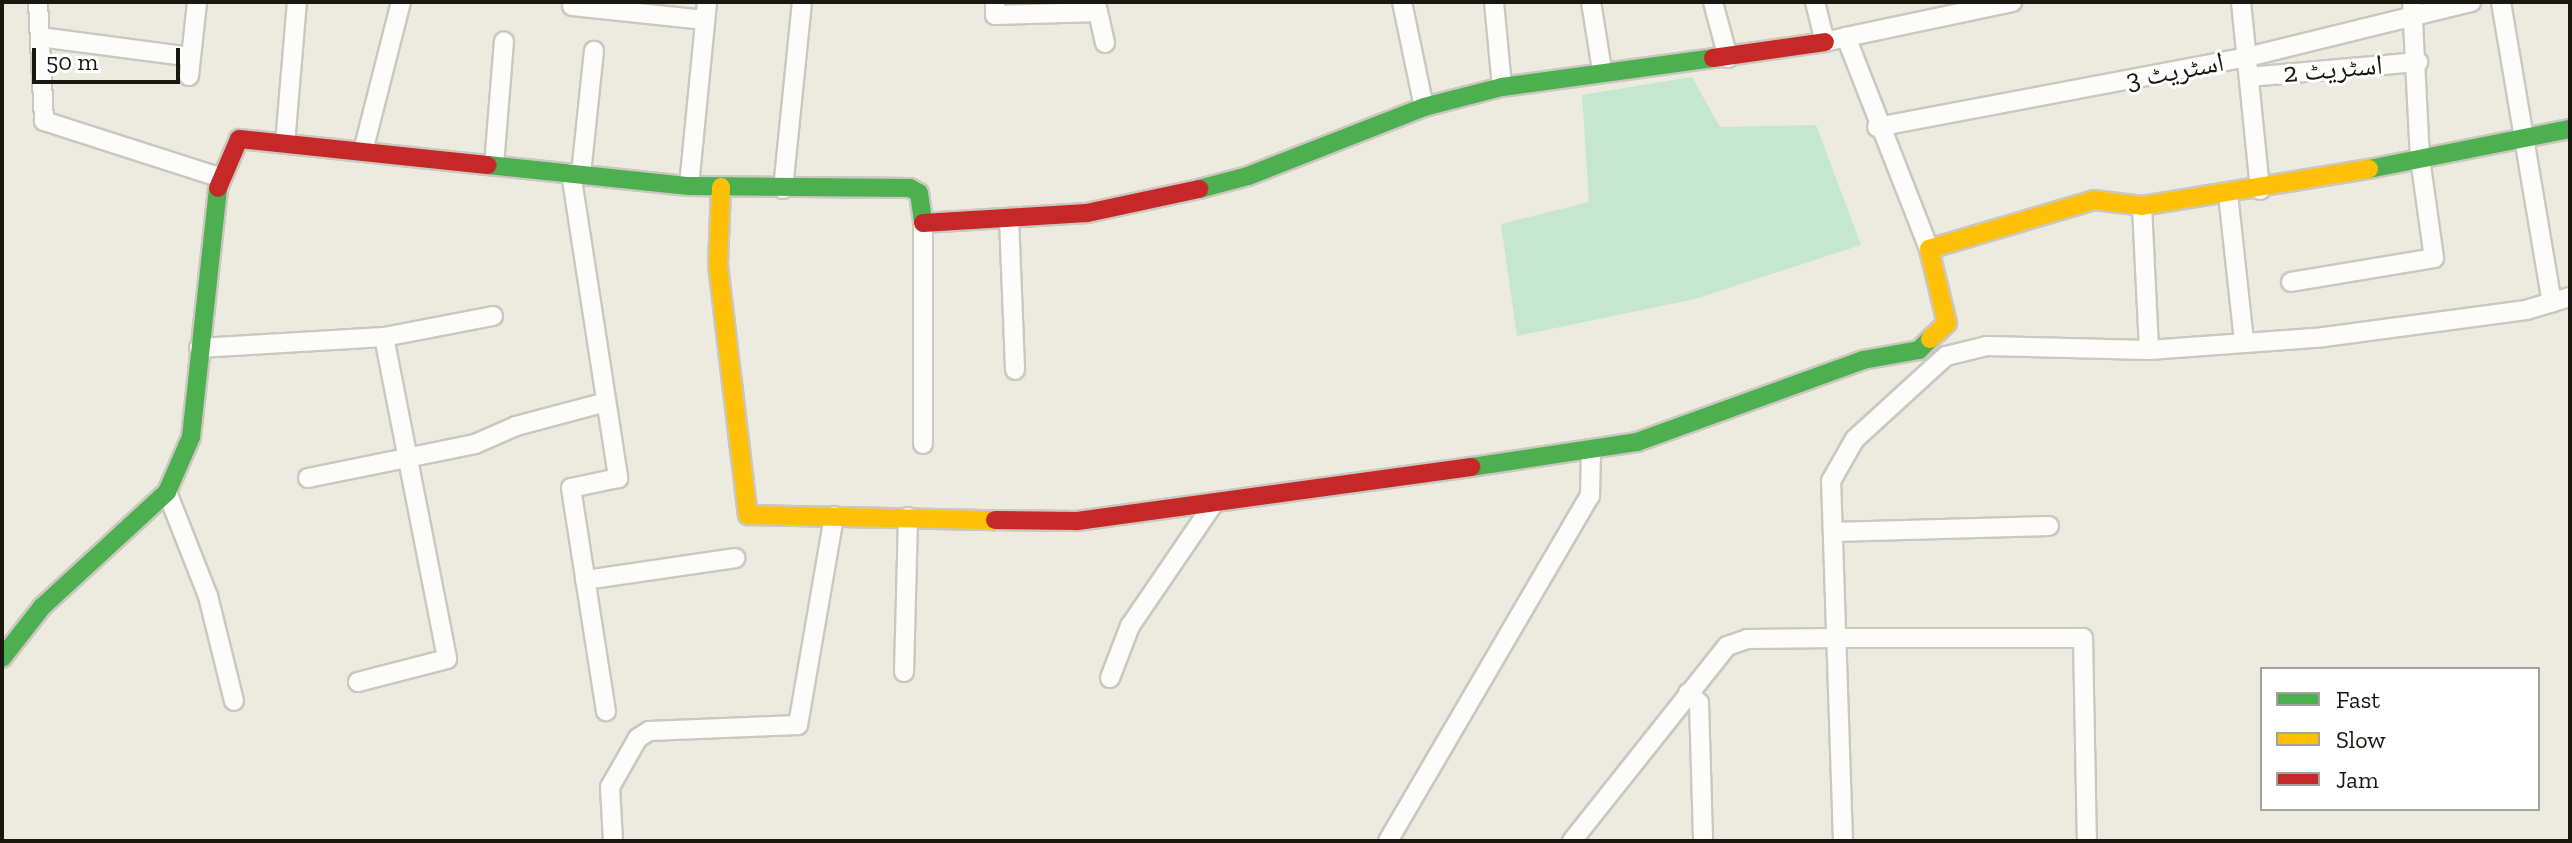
<!DOCTYPE html>
<html>
<head>
<meta charset="utf-8">
<style>
  body { margin:0 }
  #map { position:relative; width:2572px; height:843px; overflow:hidden; background:#edeadf; font-family:"Zilla Slab","Noto Naskh Arabic",serif }
  div>[style] { position:absolute }
  .green>* { inset:0; background:#c5e7d2 }
  .roads { filter:drop-shadow(2px 0 #cbc8bf) drop-shadow(-2px 0 #cbc8bf) drop-shadow(0 2px #cbc8bf) drop-shadow(0 -2px #cbc8bf) }
  .street>* { height:18px; margin:-9px; padding:0 9px; transform-origin:9px; border-radius:9px; background:#fcfcfa }
  .fast>* { height:18px; margin:-9px; padding:0 9px; transform-origin:9px; border-radius:9px; background:#4caf50 }
  .slow>* { height:18px; margin:-9px; padding:0 9px; transform-origin:9px; border-radius:9px; background:#ffc107 }
  .jam>* { height:18px; margin:-9px; padding:0 9px; transform-origin:9px; border-radius:9px; background:#c62828 }
  span { translate:-50% -50%; white-space:nowrap; text-align:center; line-height:1.15; -webkit-text-stroke:6px #fff; paint-order:stroke }
  .street-label { font-size:28px; color:#191710 }
  .frame { position:absolute; inset:0; border:4px solid #191710; pointer-events:none }
  .legend { position:absolute; left:2260px; top:667px; width:280px; height:144px; box-sizing:border-box; background:#fff; border:2px solid #a3a29f; margin:0; padding:10px 14px; list-style:none; font-size:24px; color:#191710 }
  .legend li { display:flex; align-items:center; gap:16px; height:40px }
  .legend b { width:40px; border:2px solid #a3a29f }
  .scale { position:absolute; left:32px; top:48px; width:148px; height:36px; box-sizing:border-box; border:4px solid #191710; border-top:0; padding-left:10px; font-size:24px; line-height:28px; white-space:nowrap; color:#191710; -webkit-text-stroke:6px #fff; paint-order:stroke }
</style>
</head>
<body>
<div id="map">
  <div class="green">
    <div style="clip-path:polygon(1692px 77px,1720px 127px,1816px 125px,1861px 245px,1695px 299px,1517px 336px,1501px 224px,1589px 202px,1582px 95px)"></div>
  </div>
  <div class="roads">
    <div class="street">
      <div style="left:38px;top:2px;width:119px;rotate:87.1deg"></div>
      <div style="left:44px;top:121px;width:187px;rotate:17.8deg"></div>
      <div style="left:995px;top:2px;width:13px;rotate:90deg"></div>
      <div style="left:995px;top:15px;width:103px;rotate:-1.7deg"></div>
      <div style="left:1402px;top:2px;width:107px;rotate:78.2deg"></div>
      <div style="left:1494px;top:2px;width:85px;rotate:84.6deg"></div>
      <div style="left:1591px;top:2px;width:69px;rotate:80.8deg"></div>
      <div style="left:1713px;top:2px;width:58px;rotate:75deg"></div>
      <div style="left:1815px;top:2px;width:41px;rotate:76deg"></div>
      <div style="left:1825px;top:42px;width:22px;rotate:-13deg"></div>
      <div style="left:1846px;top:37px;width:228px;rotate:68.6deg"></div>
      <div style="left:2241px;top:2px;width:189px;rotate:84.2deg"></div>
      <div style="left:2501px;top:2px;width:305px;rotate:80.4deg"></div>
      <div style="left:1096px;top:3px;width:41px;rotate:77.3deg"></div>
      <div style="left:572px;top:6px;width:134px;rotate:6deg"></div>
      <div style="left:40px;top:37px;width:152px;rotate:7.5deg"></div>
      <div style="left:1846px;top:37px;width:170px;rotate:-11.9deg"></div>
      <div style="left:189px;top:76px;width:74px;rotate:-83.8deg"></div>
      <div style="left:2249px;top:77px;width:170px;rotate:-5.1deg"></div>
      <div style="left:1877px;top:127px;width:377px;rotate:-10.7deg"></div>
      <div style="left:2247px;top:57px;width:231px;rotate:-13.8deg"></div>
      <div style="left:285px;top:144px;width:143px;rotate:-85.2deg"></div>
      <div style="left:363px;top:151px;width:154px;rotate:-75.7deg"></div>
      <div style="left:494px;top:165px;width:124px;rotate:-85.4deg"></div>
      <div style="left:571px;top:173px;width:309px;rotate:81.2deg"></div>
      <div style="left:618px;top:478px;width:48px;rotate:168deg"></div>
      <div style="left:571px;top:488px;width:226px;rotate:81.1deg"></div>
      <div style="left:581px;top:174px;width:124px;rotate:-84deg"></div>
      <div style="left:689px;top:186px;width:185px;rotate:-84.4deg"></div>
      <div style="left:783px;top:189px;width:188px;rotate:-84.2deg"></div>
      <div style="left:2228px;top:194px;width:149px;rotate:83.8deg"></div>
      <div style="left:2142px;top:206px;width:144px;rotate:87.2deg"></div>
      <div style="left:1009px;top:218px;width:152px;rotate:87.7deg"></div>
      <div style="left:2291px;top:282px;width:145px;rotate:-9.5deg"></div>
      <div style="left:2434px;top:258px;width:100px;rotate:-98deg"></div>
      <div style="left:2420px;top:159px;width:157px;rotate:-92.9deg"></div>
      <div style="left:384px;top:337px;width:111px;rotate:-10.9deg"></div>
      <div style="left:199px;top:348px;width:185px;rotate:-3.4deg"></div>
      <div style="left:384px;top:337px;width:328px;rotate:78.9deg"></div>
      <div style="left:447px;top:659px;width:92px;rotate:165.5deg"></div>
      <div style="left:923px;top:444px;width:220px;rotate:-90deg"></div>
      <div style="left:308px;top:478px;width:170px;rotate:-11.5deg"></div>
      <div style="left:475px;top:444px;width:45px;rotate:-23.7deg"></div>
      <div style="left:516px;top:426px;width:93px;rotate:-14.9deg"></div>
      <div style="left:167px;top:492px;width:112px;rotate:68.5deg"></div>
      <div style="left:208px;top:596px;width:108px;rotate:76.1deg"></div>
      <div style="left:1833px;top:532px;width:216px;rotate:-1.6deg"></div>
      <div style="left:585px;top:580px;width:152px;rotate:-8.3deg"></div>
      <div style="left:904px;top:672px;width:155px;rotate:-88.5deg"></div>
      <div style="left:1110px;top:678px;width:56px;rotate:-69deg"></div>
      <div style="left:1130px;top:626px;width:145px;rotate:-55.7deg"></div>
      <div style="left:1688px;top:693px;width:15px;rotate:42deg"></div>
      <div style="left:1699px;top:703px;width:138px;rotate:88.3deg"></div>
      <div style="left:613px;top:841px;width:54px;rotate:-93.2deg"></div>
      <div style="left:610px;top:787px;width:56px;rotate:-60.3deg"></div>
      <div style="left:638px;top:738px;width:13px;rotate:-32deg"></div>
      <div style="left:649px;top:731px;width:149px;rotate:-2.3deg"></div>
      <div style="left:798px;top:725px;width:212px;rotate:-80.2deg"></div>
      <div style="left:1388px;top:841px;width:400px;rotate:-59.7deg"></div>
      <div style="left:1590px;top:496px;width:45px;rotate:-88.7deg"></div>
      <div style="left:1572px;top:841px;width:249px;rotate:-51.5deg"></div>
      <div style="left:1727px;top:646px;width:21px;rotate:-19deg"></div>
      <div style="left:1747px;top:639px;width:89px;rotate:-0.6deg"></div>
      <div style="left:1836px;top:638px;width:247px"></div>
      <div style="left:2083px;top:638px;width:203px;rotate:88.9deg"></div>
      <div style="left:1843px;top:841px;width:360px;rotate:-91.9deg"></div>
      <div style="left:1831px;top:481px;width:48px;rotate:-60.3deg"></div>
      <div style="left:1855px;top:439px;width:123px;rotate:-42.4deg"></div>
      <div style="left:1946px;top:356px;width:42px;rotate:-13.7deg"></div>
      <div style="left:1987px;top:346px;width:162px;rotate:1.4deg"></div>
      <div style="left:2149px;top:350px;width:175px;rotate:-4.2deg"></div>
      <div style="left:2324px;top:337px;width:204px;rotate:-7.6deg"></div>
      <div style="left:2526px;top:310px;width:46px;rotate:-16.5deg"></div>
    </div>
    <div class="fast">
      <div style="left:488px;top:165px;width:202px;rotate:6deg"></div>
      <div style="left:689px;top:186px;width:221px;rotate:0.5deg"></div>
      <div style="left:910px;top:188px;width:10px;rotate:29deg"></div>
      <div style="left:919px;top:193px;width:30px;rotate:82deg"></div>
      <div style="left:2369px;top:169px;width:205px;rotate:-11.3deg"></div>
      <div style="left:1199px;top:189px;width:51px;rotate:-14.9deg"></div>
      <div style="left:1248px;top:176px;width:189px;rotate:-21.4deg"></div>
      <div style="left:1424px;top:107px;width:81px;rotate:-14.4deg"></div>
      <div style="left:1502px;top:87px;width:213px;rotate:-7.8deg"></div>
      <div style="left:1471px;top:467px;width:168px;rotate:-8.6deg"></div>
      <div style="left:1637px;top:442px;width:240px;rotate:-19.9deg"></div>
      <div style="left:1863px;top:360px;width:57px;rotate:-10.1deg"></div>
      <div style="left:1919px;top:350px;width:16px;rotate:-45deg"></div>
      <div style="left:2px;top:658px;width:65px;rotate:-51.9deg"></div>
      <div style="left:42px;top:607px;width:170px;rotate:-42.6deg"></div>
      <div style="left:167px;top:492px;width:60px;rotate:-66.4deg"></div>
      <div style="left:191px;top:437px;width:250px;rotate:-83.8deg"></div>
    </div>
    <div class="slow">
      <div style="left:721px;top:187px;width:78px;rotate:92.2deg"></div>
      <div style="left:718px;top:265px;width:252px;rotate:83.2deg"></div>
      <div style="left:748px;top:515px;width:247px;rotate:1.2deg"></div>
      <div style="left:1930px;top:339px;width:23px;rotate:-43deg"></div>
      <div style="left:1947px;top:323px;width:76px;rotate:-103.7deg"></div>
      <div style="left:1929px;top:249px;width:172px;rotate:-16.5deg"></div>
      <div style="left:2094px;top:200px;width:48px;rotate:7.1deg"></div>
      <div style="left:2142px;top:206px;width:230px;rotate:-9.3deg"></div>
    </div>
    <div class="jam">
      <div style="left:1713px;top:58px;width:113px;rotate:-8.1deg"></div>
      <div style="left:218px;top:188px;width:53px;rotate:-66.8deg"></div>
      <div style="left:239px;top:139px;width:250px;rotate:6deg"></div>
      <div style="left:923px;top:223px;width:164px;rotate:-3.5deg"></div>
      <div style="left:1087px;top:213px;width:115px;rotate:-12.1deg"></div>
      <div style="left:995px;top:520px;width:82px;rotate:0.7deg"></div>
      <div style="left:1077px;top:521px;width:398px;rotate:-7.8deg"></div>
    </div>
  </div>
  <div class="street-label">
    <span style="left:2333px;top:69px;rotate:-5deg">اسٹریٹ 2</span>
    <span style="left:2175px;top:71px;rotate:-11deg">اسٹریٹ 3</span>
  </div>
  <div class="frame"></div>
  <ul class="legend">
  <li><b style="height:10px;background:#4caf50"></b>Fast</li>
  <li><b style="height:10px;background:#ffc107"></b>Slow</li>
  <li><b style="height:10px;background:#c62828"></b>Jam</li>
  </ul>
  <div class="scale">50 m</div>
</div>
</body>
</html>
